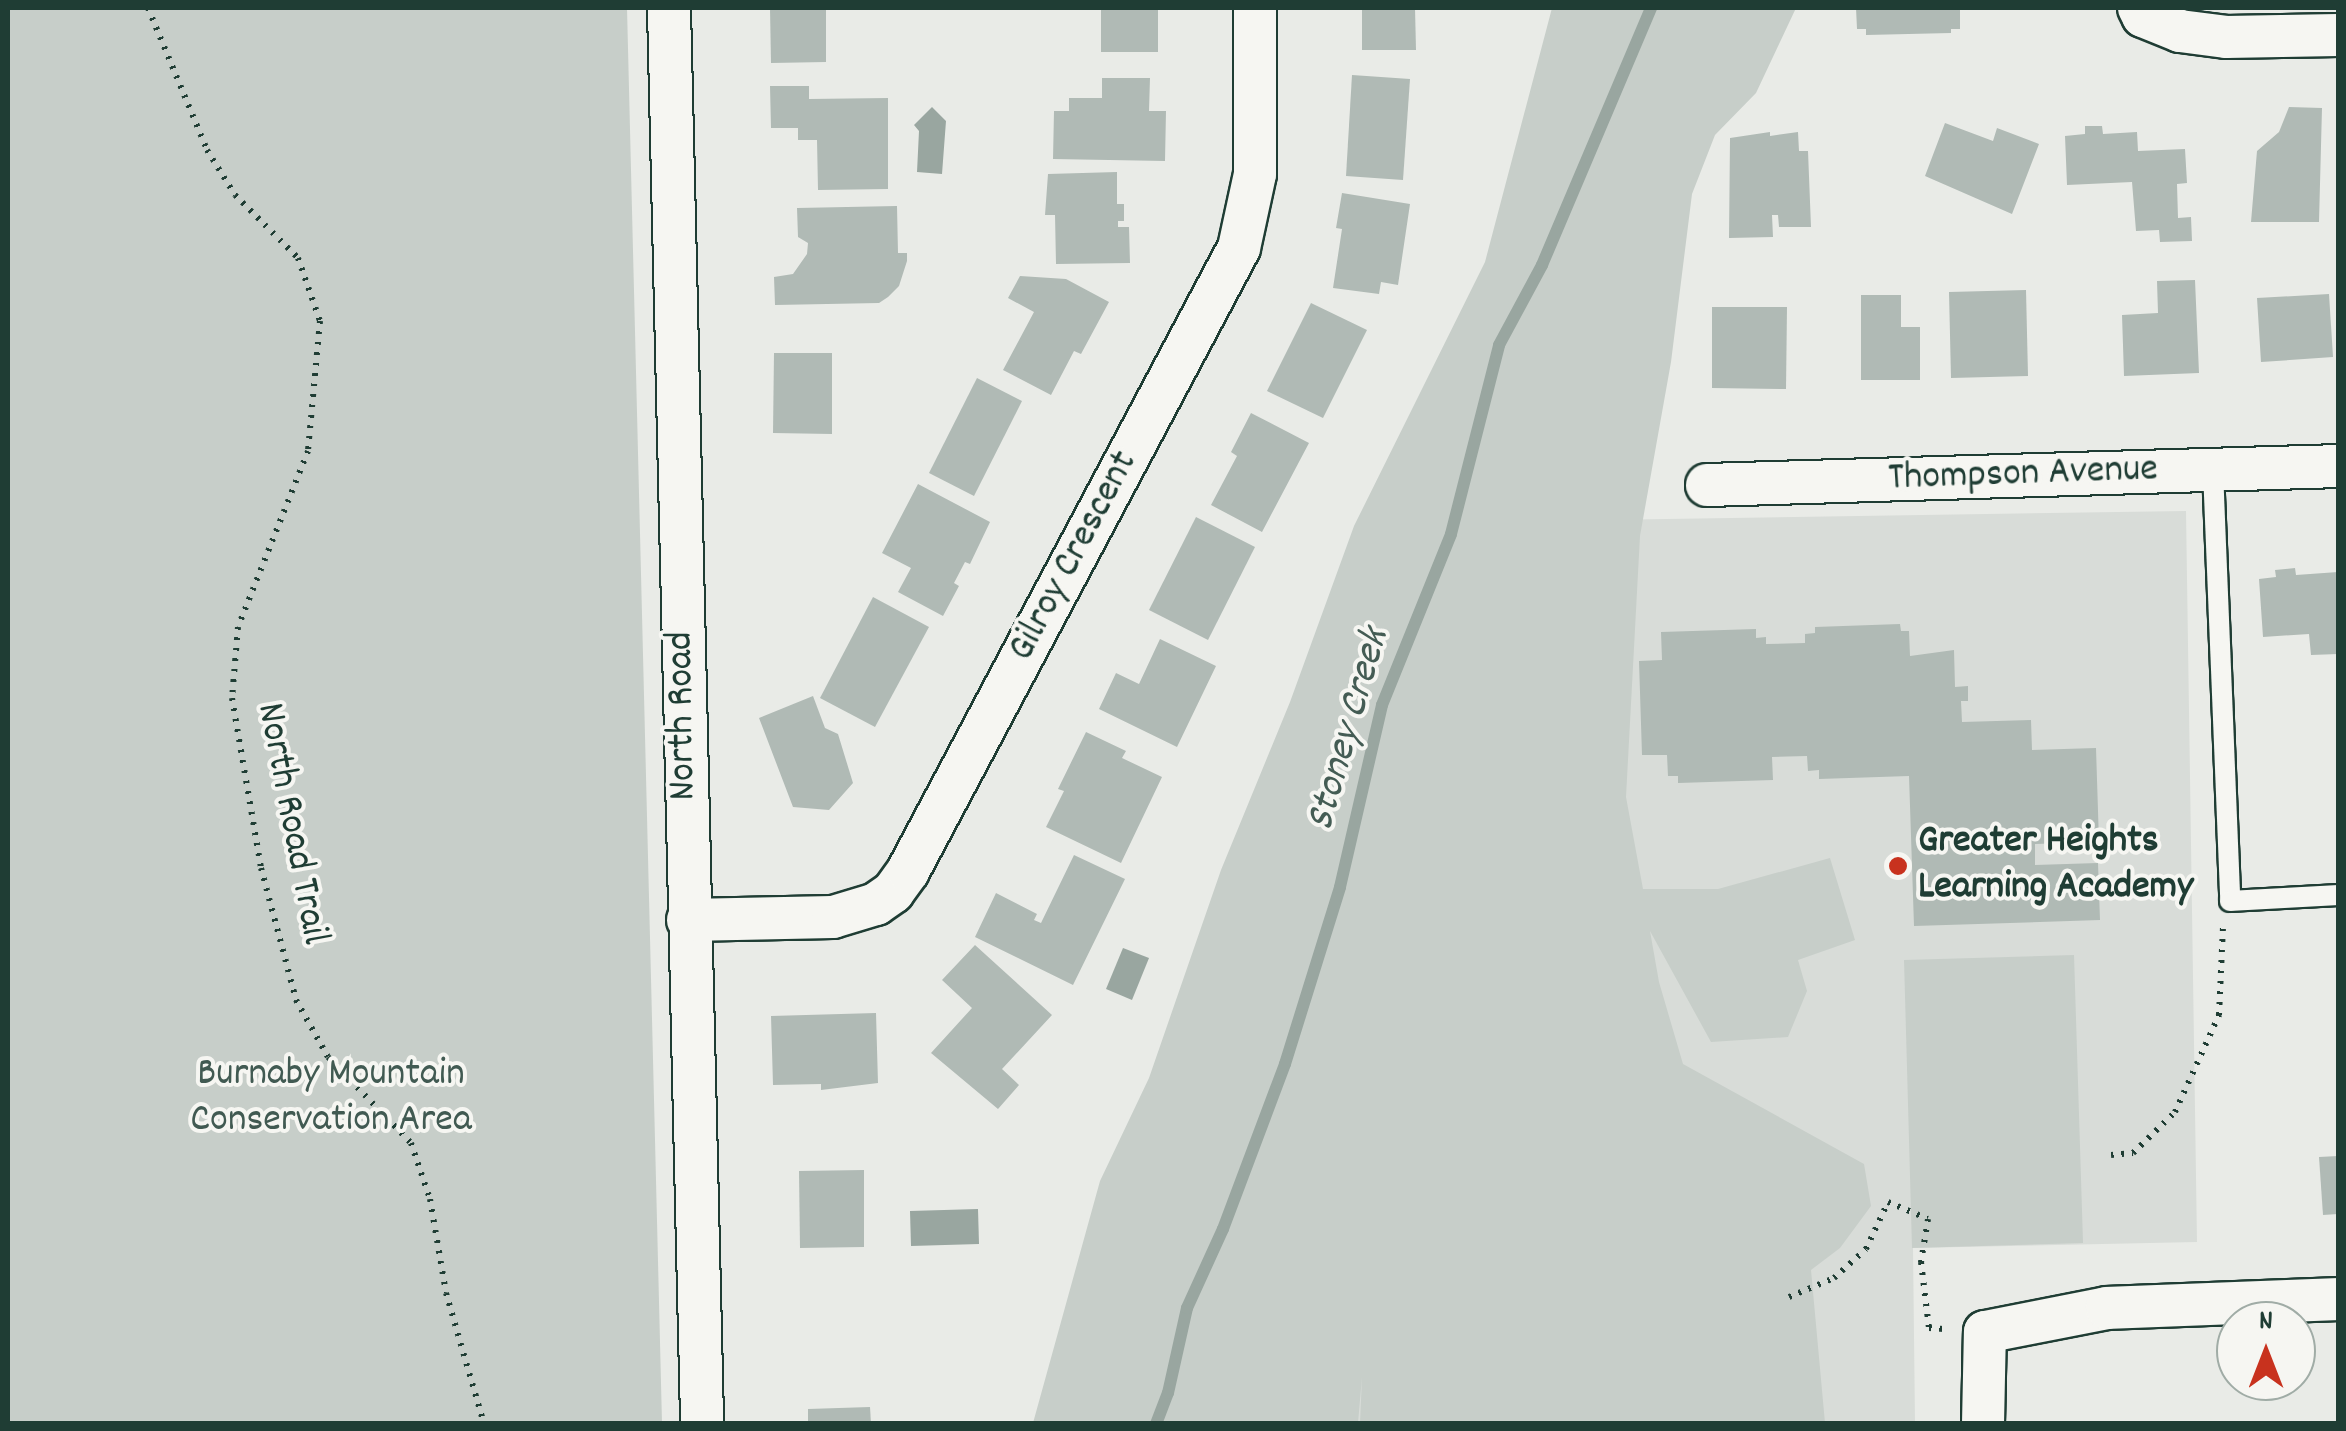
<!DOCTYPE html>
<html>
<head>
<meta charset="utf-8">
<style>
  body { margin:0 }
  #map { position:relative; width:2346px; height:1431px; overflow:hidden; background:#e9ebe7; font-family:Dekko,sans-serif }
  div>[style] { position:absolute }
  .built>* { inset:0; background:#d8dcd8 }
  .green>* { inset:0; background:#c7cec9 }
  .water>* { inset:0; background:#99a6a0 }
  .stream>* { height:12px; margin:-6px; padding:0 6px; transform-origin:6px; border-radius:6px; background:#99a6a0 }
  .building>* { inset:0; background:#b0bab5 }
  .path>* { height:6px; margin-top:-3px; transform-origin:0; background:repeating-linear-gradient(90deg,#1f3d34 0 2.5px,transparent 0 10.5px) }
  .roads { filter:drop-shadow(2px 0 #1f3d34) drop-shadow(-2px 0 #1f3d34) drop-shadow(0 2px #1f3d34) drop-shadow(0 -2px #1f3d34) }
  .service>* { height:20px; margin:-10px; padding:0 10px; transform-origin:10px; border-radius:10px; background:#f6f6f2 }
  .minor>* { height:42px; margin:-21px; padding:0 21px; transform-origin:21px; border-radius:21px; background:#f6f6f2 }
  .dots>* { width:28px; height:28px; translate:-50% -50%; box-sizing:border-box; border:5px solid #f6f6f2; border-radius:50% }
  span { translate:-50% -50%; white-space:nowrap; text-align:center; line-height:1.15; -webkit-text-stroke:8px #f6f6f2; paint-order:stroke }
  .street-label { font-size:40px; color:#1f3d34 }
  .poi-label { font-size:40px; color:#1f3d34; font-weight:700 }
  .left { translate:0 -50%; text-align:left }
  .park-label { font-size:40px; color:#415a52 }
  .water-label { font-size:42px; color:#445c54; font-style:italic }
  .frame { position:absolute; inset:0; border:10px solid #1f3d34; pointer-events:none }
  .north { position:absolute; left:2216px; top:1301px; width:100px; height:100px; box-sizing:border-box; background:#f6f6f2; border:2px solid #a0aca6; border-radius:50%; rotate:0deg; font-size:28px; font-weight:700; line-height:40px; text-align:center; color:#1f3d34 }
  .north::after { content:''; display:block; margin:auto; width:35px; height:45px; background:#c8321e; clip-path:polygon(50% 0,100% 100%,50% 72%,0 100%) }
</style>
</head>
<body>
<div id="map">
  <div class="built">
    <div style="clip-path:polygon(2186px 511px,2197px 1242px,1913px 1248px,1915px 1423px,1297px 1424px,1294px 1217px,1601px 520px)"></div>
  </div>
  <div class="green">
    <div style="clip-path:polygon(8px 8px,627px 8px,662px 1423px,8px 1423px)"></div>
    <div style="clip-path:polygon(1552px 8px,1796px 8px,1756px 93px,1715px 135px,1692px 194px,1671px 362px,1640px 536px,1626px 797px,1643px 889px,1718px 889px,1830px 858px,1855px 940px,1798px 960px,1807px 991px,1788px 1037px,1711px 1042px,1650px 931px,1659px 982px,1683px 1064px,1864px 1164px,1871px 1206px,1840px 1248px,1811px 1270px,1825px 1423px,1360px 1423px,1362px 1377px,1358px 1423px,1033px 1423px,1100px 1181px,1149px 1078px,1221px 870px,1290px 702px,1354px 526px,1485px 262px)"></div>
    <div style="clip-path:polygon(2074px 955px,2083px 1243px,1912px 1248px,1904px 960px)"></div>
  </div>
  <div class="water">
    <div style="clip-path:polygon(932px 107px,946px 121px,942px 174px,917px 172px,919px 131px,914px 125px)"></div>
    <div style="clip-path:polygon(1123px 948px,1149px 958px,1132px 1000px,1106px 989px)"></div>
    <div style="clip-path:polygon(978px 1209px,979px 1244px,911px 1246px,910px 1211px)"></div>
  </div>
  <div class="stream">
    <div style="left:1156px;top:1424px;width:33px;rotate:-69deg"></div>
    <div style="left:1168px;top:1393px;width:87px;rotate:-77.4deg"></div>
    <div style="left:1187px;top:1308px;width:87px;rotate:-65.5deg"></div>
    <div style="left:1223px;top:1229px;width:176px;rotate:-69.4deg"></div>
    <div style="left:1285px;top:1064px;width:185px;rotate:-72.7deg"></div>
    <div style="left:1340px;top:887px;width:187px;rotate:-77deg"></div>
    <div style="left:1382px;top:705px;width:184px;rotate:-68deg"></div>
    <div style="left:1451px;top:534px;width:195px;rotate:-75.7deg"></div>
    <div style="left:1499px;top:345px;width:91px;rotate:-61.7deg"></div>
    <div style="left:1542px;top:265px;width:279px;rotate:-67deg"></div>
  </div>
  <div class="building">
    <div style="clip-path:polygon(770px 8px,826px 8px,826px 62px,771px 63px)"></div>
    <div style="clip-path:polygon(1101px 8px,1158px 8px,1158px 52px,1101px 52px)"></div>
    <div style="clip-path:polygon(1362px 8px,1415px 8px,1416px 50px,1362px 50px)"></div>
    <div style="clip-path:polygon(1856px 8px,1951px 8px,1960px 10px,1960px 29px,1951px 29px,1951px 33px,1866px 35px,1866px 29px,1857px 29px)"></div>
    <div style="clip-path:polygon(1352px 75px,1410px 79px,1403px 180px,1346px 176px)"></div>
    <div style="clip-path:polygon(1102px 78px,1150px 78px,1149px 111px,1166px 111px,1165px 161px,1053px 159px,1054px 111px,1069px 111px,1069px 98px,1102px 98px)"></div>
    <div style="clip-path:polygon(770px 86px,809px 86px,809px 99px,888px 98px,888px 189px,818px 190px,817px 140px,798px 140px,798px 128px,771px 128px)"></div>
    <div style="clip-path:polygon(2289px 107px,2322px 108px,2319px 222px,2251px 222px,2257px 151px,2279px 132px)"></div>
    <div style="clip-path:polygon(1945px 123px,1993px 141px,1997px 128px,2039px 144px,2012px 214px,1925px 176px)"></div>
    <div style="clip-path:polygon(2085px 126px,2102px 126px,2103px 134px,2137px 132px,2138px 151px,2185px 149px,2187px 183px,2177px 184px,2178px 218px,2191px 217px,2192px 241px,2160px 242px,2159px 230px,2136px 231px,2132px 182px,2067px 185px,2065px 136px,2085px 134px)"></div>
    <div style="clip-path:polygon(1770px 132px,1770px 136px,1798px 132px,1799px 151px,1808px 151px,1811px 227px,1779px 227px,1778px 215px,1772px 215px,1773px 237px,1729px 238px,1730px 138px)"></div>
    <div style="clip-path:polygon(1117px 172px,1117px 204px,1124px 204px,1124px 221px,1118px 221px,1118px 227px,1129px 227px,1130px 263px,1056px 264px,1055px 215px,1045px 215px,1048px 174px)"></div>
    <div style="clip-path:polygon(1342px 193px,1410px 204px,1398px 285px,1381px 282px,1379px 294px,1333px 288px,1342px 229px,1336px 228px)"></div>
    <div style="clip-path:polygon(897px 206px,898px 253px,907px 253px,907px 261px,899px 286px,888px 297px,879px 303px,775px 305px,774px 277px,793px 274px,807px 254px,808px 243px,798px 237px,797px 208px)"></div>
    <div style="clip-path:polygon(1020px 276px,1066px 279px,1109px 302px,1081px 354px,1074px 351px,1051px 395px,1003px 370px,1034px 312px,1008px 298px)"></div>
    <div style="clip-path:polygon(2195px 280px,2199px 373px,2124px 376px,2122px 315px,2158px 313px,2157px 281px)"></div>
    <div style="clip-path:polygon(2026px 290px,2028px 376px,1951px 378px,1949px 292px)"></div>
    <div style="clip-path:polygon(2329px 294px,2333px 357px,2261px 362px,2257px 298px)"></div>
    <div style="clip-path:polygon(1861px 295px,1901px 295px,1901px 327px,1920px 327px,1920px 380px,1861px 380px)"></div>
    <div style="clip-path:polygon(1311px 303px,1367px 330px,1323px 418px,1267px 391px)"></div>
    <div style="clip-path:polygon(1712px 307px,1787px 307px,1786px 389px,1712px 388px)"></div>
    <div style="clip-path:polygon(774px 353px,832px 353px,832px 434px,773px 433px)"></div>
    <div style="clip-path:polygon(977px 378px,1022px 401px,974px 496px,929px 473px)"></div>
    <div style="clip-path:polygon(1251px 413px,1309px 443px,1262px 532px,1211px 505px,1237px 456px,1231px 452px)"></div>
    <div style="clip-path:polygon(918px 484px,990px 522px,970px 564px,965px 562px,954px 583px,959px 586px,943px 616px,898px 592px,911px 568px,882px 553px)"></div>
    <div style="clip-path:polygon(1196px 517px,1255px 547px,1208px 640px,1149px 610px)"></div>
    <div style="clip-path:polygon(2295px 568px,2296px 575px,2338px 572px,2338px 654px,2311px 655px,2309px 634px,2263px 637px,2259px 579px,2276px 577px,2275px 570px)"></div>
    <div style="clip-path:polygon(873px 597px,929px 627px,875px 727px,820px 698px)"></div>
    <div style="clip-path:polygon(1900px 624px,1901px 631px,1909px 631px,1910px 656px,1954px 650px,1955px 687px,1968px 686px,1968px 701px,1961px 701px,1962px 722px,2031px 720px,2032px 750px,2096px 748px,2099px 842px,2035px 844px,2035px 865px,2098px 863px,2100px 920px,1914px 926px,1909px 776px,1819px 779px,1819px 770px,1808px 771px,1807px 756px,1772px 757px,1773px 780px,1678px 783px,1678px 776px,1668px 776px,1667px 755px,1642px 755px,1639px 661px,1662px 660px,1661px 632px,1756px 629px,1756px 638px,1766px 637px,1766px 644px,1805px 643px,1805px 634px,1815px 633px,1815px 627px)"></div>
    <div style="clip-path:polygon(1160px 639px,1216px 666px,1177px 747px,1099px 709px,1116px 673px,1139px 684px)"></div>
    <div style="clip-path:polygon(813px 696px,825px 728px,838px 734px,853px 783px,829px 810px,793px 807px,759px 718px)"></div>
    <div style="clip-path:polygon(1086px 732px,1126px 751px,1122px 758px,1162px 777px,1121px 863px,1046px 827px,1064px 791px,1058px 789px)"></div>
    <div style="clip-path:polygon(1074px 855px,1125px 879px,1073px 985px,975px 937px,996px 893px,1037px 914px,1034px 920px,1041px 923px)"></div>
    <div style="clip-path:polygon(975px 945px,1052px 1015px,1002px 1069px,1019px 1085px,998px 1109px,931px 1053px,972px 1008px,942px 980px)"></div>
    <div style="clip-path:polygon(876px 1013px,878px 1083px,821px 1090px,821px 1084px,773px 1085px,771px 1016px)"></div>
    <div style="clip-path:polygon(2338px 1156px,2338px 1214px,2323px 1215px,2319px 1157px)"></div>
    <div style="clip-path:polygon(864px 1170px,864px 1247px,800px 1248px,799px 1171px)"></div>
    <div style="clip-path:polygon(870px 1407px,871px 1424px,808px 1424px,808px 1409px)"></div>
  </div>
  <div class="path">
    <div style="left:148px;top:8px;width:154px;rotate:67.4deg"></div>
    <div style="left:207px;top:150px;width:53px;rotate:58.1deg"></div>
    <div style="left:235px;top:195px;width:89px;rotate:45deg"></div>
    <div style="left:298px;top:258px;width:67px;rotate:70.8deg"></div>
    <div style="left:320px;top:321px;width:131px;rotate:95.3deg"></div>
    <div style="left:308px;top:451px;width:189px;rotate:111.7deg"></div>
    <div style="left:238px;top:627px;width:71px;rotate:94.8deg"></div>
    <div style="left:232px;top:698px;width:172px;rotate:80.3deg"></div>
    <div style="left:261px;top:868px;width:137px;rotate:75.1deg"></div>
    <div style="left:296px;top:1000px;width:65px;rotate:60.7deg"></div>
    <div style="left:328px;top:1057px;width:120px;rotate:46deg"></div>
    <div style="left:411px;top:1143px;width:59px;rotate:71.3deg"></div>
    <div style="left:430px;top:1199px;width:95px;rotate:80.3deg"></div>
    <div style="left:446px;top:1293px;width:136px;rotate:73.8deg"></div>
    <div style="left:2111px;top:1155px;width:22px;rotate:-5deg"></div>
    <div style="left:2133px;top:1153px;width:59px;rotate:-44.3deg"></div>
    <div style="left:2175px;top:1112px;width:107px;rotate:-65.6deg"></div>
    <div style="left:2219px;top:1015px;width:89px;rotate:-87.4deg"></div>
    <div style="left:1789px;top:1297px;width:49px;rotate:-22.9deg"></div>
    <div style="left:1834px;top:1278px;width:43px;rotate:-42.2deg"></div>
    <div style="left:1866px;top:1249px;width:52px;rotate:-64.9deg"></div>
    <div style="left:1888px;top:1202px;width:43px;rotate:23deg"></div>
    <div style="left:1928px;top:1219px;width:44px;rotate:99.2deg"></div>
    <div style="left:1921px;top:1262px;width:66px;rotate:83.1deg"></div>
    <div style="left:1929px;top:1328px;width:15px;rotate:4deg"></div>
  </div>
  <div class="roads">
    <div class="service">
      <div style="left:2213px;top:470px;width:431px;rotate:87.7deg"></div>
      <div style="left:2230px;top:901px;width:108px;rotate:-3.2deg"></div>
    </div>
    <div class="minor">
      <div style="left:669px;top:8px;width:1416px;rotate:88.66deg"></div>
      <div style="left:2139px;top:8px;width:9px;rotate:63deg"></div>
      <div style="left:2143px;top:16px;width:40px;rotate:22deg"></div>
      <div style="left:2180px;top:31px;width:46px;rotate:7.4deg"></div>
      <div style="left:2226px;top:37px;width:112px;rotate:-1deg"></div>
      <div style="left:1707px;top:485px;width:631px;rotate:-1.72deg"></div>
      <div style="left:688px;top:920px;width:145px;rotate:-1.2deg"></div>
      <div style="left:833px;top:917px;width:45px;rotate:-16.8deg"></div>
      <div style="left:876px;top:904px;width:21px;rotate:-35deg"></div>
      <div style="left:893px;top:892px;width:26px;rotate:-54deg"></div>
      <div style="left:908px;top:871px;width:705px;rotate:-62.02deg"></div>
      <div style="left:1239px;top:248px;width:76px;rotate:-77.8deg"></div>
      <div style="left:1255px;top:174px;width:166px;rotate:-90deg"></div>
      <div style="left:1983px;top:1424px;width:92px;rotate:-88.8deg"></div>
      <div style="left:1985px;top:1332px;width:124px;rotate:-11.1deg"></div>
      <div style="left:2107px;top:1308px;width:231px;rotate:-2.2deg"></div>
    </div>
  </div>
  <div class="dots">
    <div style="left:1898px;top:866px;background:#c8321e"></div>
  </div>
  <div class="street-label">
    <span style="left:2023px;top:476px;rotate:-2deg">Thompson Avenue</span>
    <span style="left:1075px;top:557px;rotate:-62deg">Gilroy Crescent</span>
    <span style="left:684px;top:716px;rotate:-91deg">North Road</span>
    <span style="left:290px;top:824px;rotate:79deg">North Road Trail</span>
  </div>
  <div class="poi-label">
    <span class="left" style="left:1918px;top:866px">Greater Heights<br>Learning Academy</span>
  </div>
  <div class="park-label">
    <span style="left:331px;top:1099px">Burnaby Mountain<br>Conservation Area</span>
  </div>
  <div class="water-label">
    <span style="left:1350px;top:730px;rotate:-74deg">Stoney Creek</span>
  </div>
  <div class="frame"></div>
  <div class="north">N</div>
</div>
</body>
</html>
